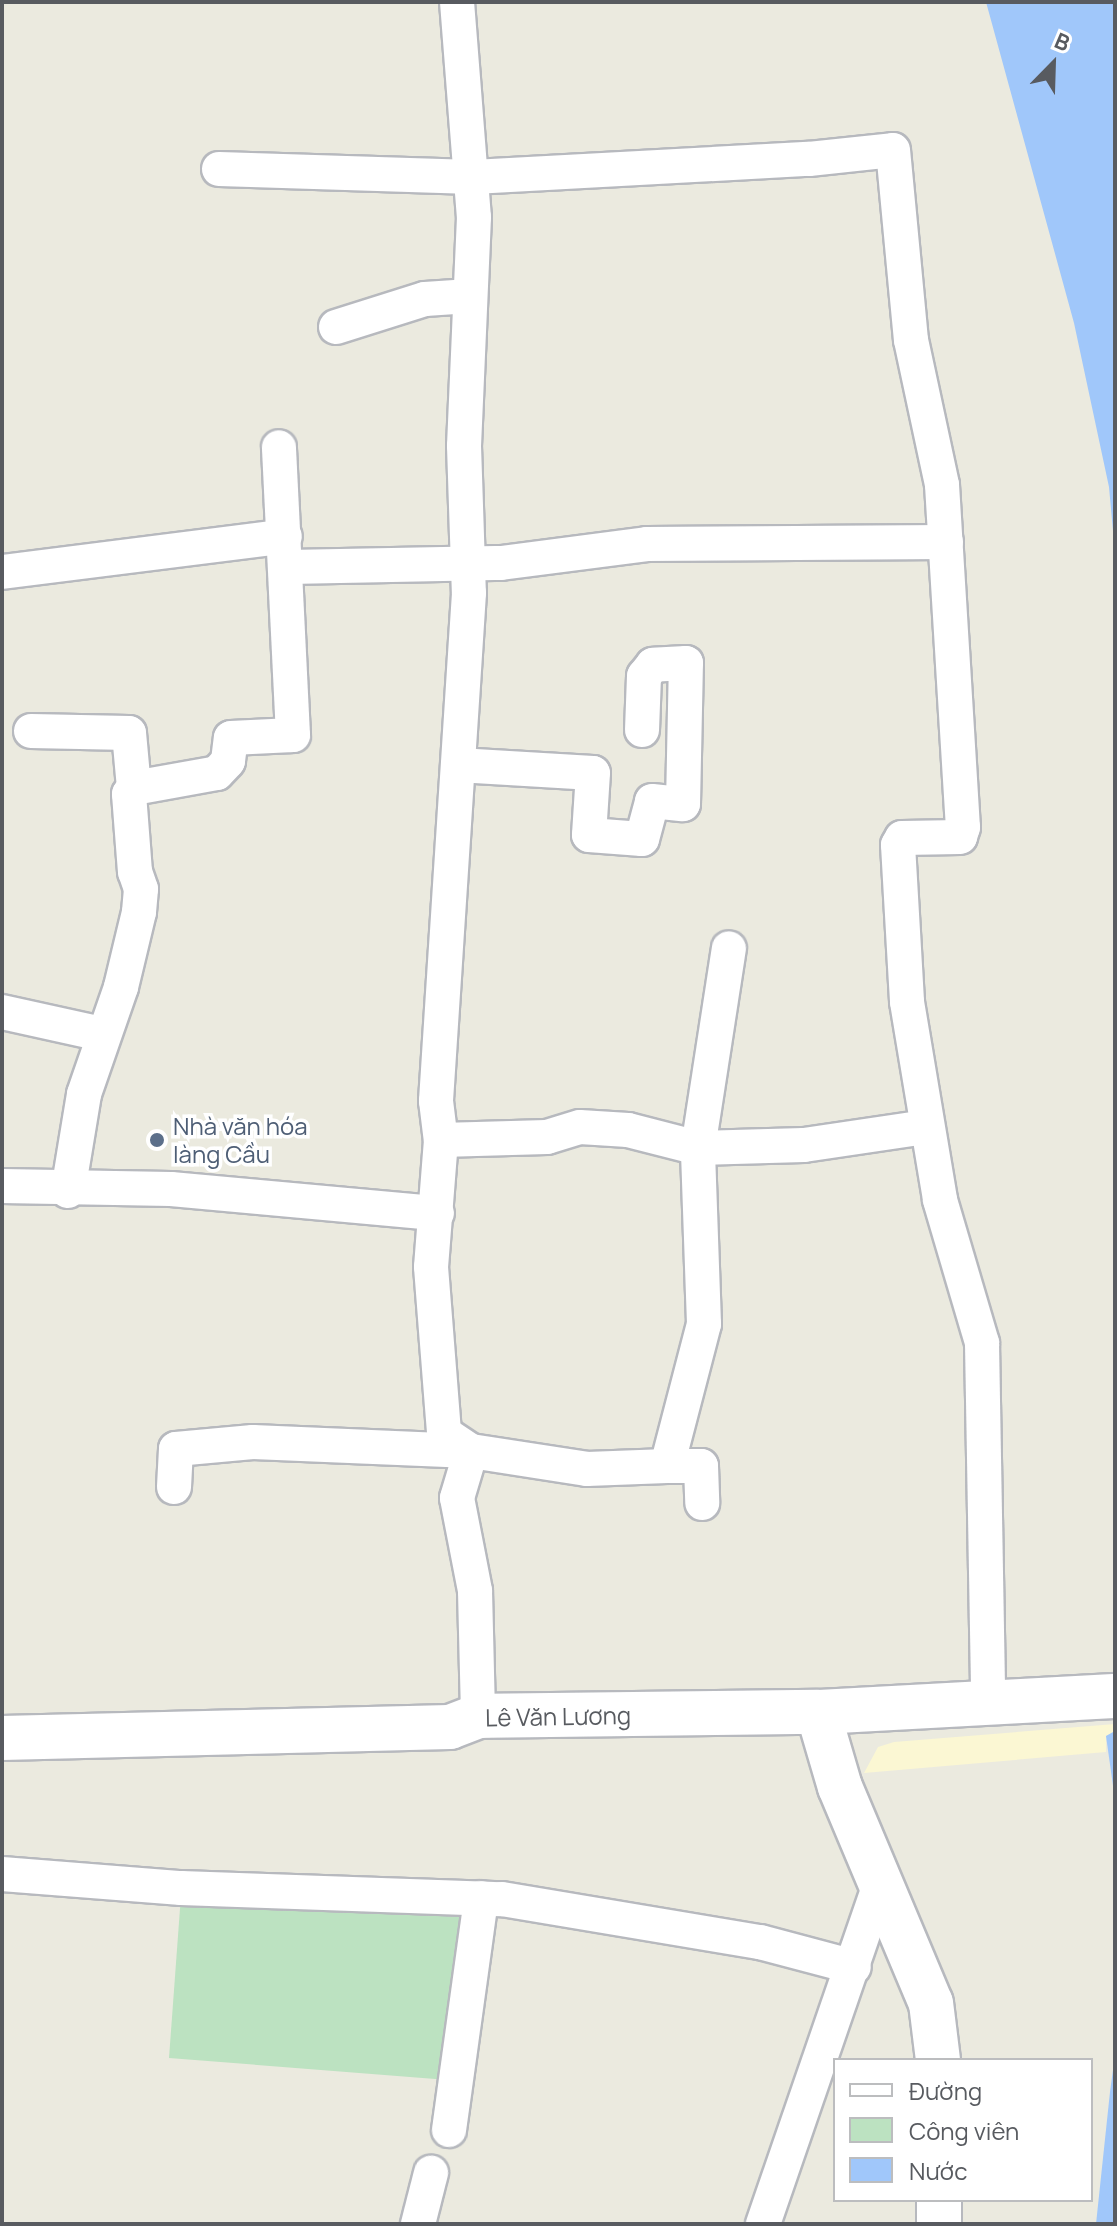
<!DOCTYPE html>
<html>
<head>
<meta charset="utf-8">
<style>
  body { margin:0 }
  #map { position:relative; width:1117px; height:2226px; overflow:hidden; background:#ebeadf; font-family:Manrope,sans-serif }
  div>[style] { position:absolute }
  .commercial>* { inset:0; background:#fbf7d3 }
  .green>* { inset:0; background:#bce2c1 }
  .water>* { inset:0; background:#a0c7fa }
  .roads { filter:drop-shadow(2px 0 #b7b9be) drop-shadow(-2px 0 #b7b9be) drop-shadow(0 2px #b7b9be) drop-shadow(0 -2px #b7b9be) }
  .street>* { height:34px; margin:-17px; padding:0 17px; transform-origin:17px; border-radius:17px; background:#fff }
  .secondary>* { height:44px; margin:-22px; padding:0 22px; transform-origin:22px; border-radius:22px; background:#fff }
  .dots>* { width:22px; height:22px; translate:-50% -50%; box-sizing:border-box; border:4px solid #fff; border-radius:50% }
  span { translate:-50% -50%; white-space:nowrap; text-align:center; line-height:1.15; -webkit-text-stroke:7px #fff; paint-order:stroke }
  .service-label { font-size:24px; color:#4e5e75 }
  .left { translate:0 -50%; text-align:left }
  .street-label { font-size:24px; color:#585b60 }
  .frame { position:absolute; inset:0; border:4px solid #585b60; pointer-events:none }
  .legend { position:absolute; left:833px; top:2058px; width:260px; height:144px; box-sizing:border-box; background:#fff; border:2px solid #bcbdbf; margin:0; padding:10px 14px; list-style:none; font-size:24px; color:#585b60 }
  .legend li { display:flex; align-items:center; gap:16px; height:40px }
  .legend b { width:40px; border:2px solid #bcbdbf }
  .north { position:absolute; left:1013px; top:24px; width:80px; height:80px; -webkit-text-stroke:6px #fff; paint-order:stroke; rotate:23deg; font-size:22px; font-weight:700; line-height:32px; text-align:center; color:#585b60 }
  .north::after { content:''; display:block; margin:auto; width:28px; height:36px; background:#585b60; clip-path:polygon(50% 0,100% 100%,50% 72%,0 100%) }
</style>
</head>
<body>
<div id="map">
  <div class="commercial">
    <div style="clip-path:polygon(1115px 1724px,1115px 1731px,1106px 1736px,1106px 1752px,864px 1773px,878px 1747px,894px 1742px)"></div>
  </div>
  <div class="green">
    <div style="clip-path:polygon(181px 1895px,460px 1917px,448px 2080px,169px 2058px)"></div>
  </div>
  <div class="water">
    <div style="clip-path:polygon(986px 2px,1115px 2px,1115px 553px,1109px 487px,1074px 323px)"></div>
    <div style="clip-path:polygon(1115px 1731px,1115px 1800px,1106px 1736px)"></div>
    <div style="clip-path:polygon(1115px 2055px,1115px 2224px,1096px 2224px,1110px 2092px)"></div>
  </div>
  <div class="roads">
    <div class="street">
      <div style="left:457px;top:2px;width:216px;rotate:85.5deg"></div>
      <div style="left:474px;top:217px;width:229px;rotate:92.5deg"></div>
      <div style="left:464px;top:446px;width:147px;rotate:88.1deg"></div>
      <div style="left:469px;top:593px;width:509px;rotate:93.72deg"></div>
      <div style="left:436px;top:1101px;width:39px;rotate:83deg"></div>
      <div style="left:441px;top:1140px;width:127px;rotate:94.5deg"></div>
      <div style="left:431px;top:1267px;width:167px;rotate:85.5deg"></div>
      <div style="left:444px;top:1433px;width:32px;rotate:34deg"></div>
      <div style="left:471px;top:1451px;width:49px;rotate:106.6deg"></div>
      <div style="left:457px;top:1498px;width:95px;rotate:79deg"></div>
      <div style="left:475px;top:1591px;width:125px;rotate:88.6deg"></div>
      <div style="left:219px;top:169px;width:254px;rotate:1.8deg"></div>
      <div style="left:473px;top:177px;width:336px;rotate:-3.1deg"></div>
      <div style="left:809px;top:159px;width:84px;rotate:-6.1deg"></div>
      <div style="left:893px;top:150px;width:191px;rotate:84.6deg"></div>
      <div style="left:911px;top:340px;width:148px;rotate:77.9deg"></div>
      <div style="left:942px;top:485px;width:343px;rotate:86.5deg"></div>
      <div style="left:963px;top:827px;width:10px;rotate:107deg"></div>
      <div style="left:960px;top:837px;width:58px;rotate:179deg"></div>
      <div style="left:902px;top:838px;width:8px;rotate:120deg"></div>
      <div style="left:898px;top:845px;width:157px;rotate:86.7deg"></div>
      <div style="left:907px;top:1002px;width:201px;rotate:80.5deg"></div>
      <div style="left:940px;top:1200px;width:149px;rotate:73.6deg"></div>
      <div style="left:982px;top:1343px;width:358px;rotate:89deg"></div>
      <div style="left:336px;top:327px;width:93px;rotate:-17.5deg"></div>
      <div style="left:425px;top:299px;width:45px;rotate:-3.8deg"></div>
      <div style="left:288px;top:567px;width:213px;rotate:-1.1deg"></div>
      <div style="left:501px;top:563px;width:147px;rotate:-7.4deg"></div>
      <div style="left:647px;top:544px;width:299px;rotate:-0.4deg"></div>
      <div style="left:2px;top:572px;width:285px;rotate:-7.2deg"></div>
      <div style="left:31px;top:731px;width:98px;rotate:1.2deg"></div>
      <div style="left:129px;top:733px;width:55px;rotate:84.8deg"></div>
      <div style="left:458px;top:765px;width:135px;rotate:3.4deg"></div>
      <div style="left:593px;top:773px;width:62px;rotate:93.7deg"></div>
      <div style="left:589px;top:835px;width:53px;rotate:4.3deg"></div>
      <div style="left:642px;top:839px;width:39px;rotate:-75deg"></div>
      <div style="left:652px;top:801px;width:31px;rotate:6deg"></div>
      <div style="left:683px;top:804px;width:141px;rotate:-88.8deg"></div>
      <div style="left:686px;top:663px;width:33px;rotate:177deg"></div>
      <div style="left:653px;top:665px;width:14px;rotate:129deg"></div>
      <div style="left:644px;top:676px;width:54px;rotate:92.1deg"></div>
      <div style="left:2px;top:1012px;width:102px;rotate:12.4deg"></div>
      <div style="left:441px;top:1140px;width:106px;rotate:-1.6deg"></div>
      <div style="left:547px;top:1137px;width:34px;rotate:-17deg"></div>
      <div style="left:580px;top:1127px;width:48px;rotate:3.6deg"></div>
      <div style="left:628px;top:1130px;width:72px;rotate:14.4deg"></div>
      <div style="left:698px;top:1148px;width:106px;rotate:-1.6deg"></div>
      <div style="left:804px;top:1145px;width:123px;rotate:-8.4deg"></div>
      <div style="left:2px;top:1186px;width:169px;rotate:1deg"></div>
      <div style="left:171px;top:1189px;width:267px;rotate:5.2deg"></div>
      <div style="left:68px;top:1191px;width:98px;rotate:-80.6deg"></div>
      <div style="left:84px;top:1094px;width:113px;rotate:-70.9deg"></div>
      <div style="left:121px;top:987px;width:77px;rotate:-76.5deg"></div>
      <div style="left:139px;top:912px;width:23px;rotate:-85deg"></div>
      <div style="left:141px;top:889px;width:18px;rotate:-109deg"></div>
      <div style="left:135px;top:872px;width:78px;rotate:-94.4deg"></div>
      <div style="left:129px;top:794px;width:8px;rotate:-50deg"></div>
      <div style="left:134px;top:788px;width:84px;rotate:-10.2deg"></div>
      <div style="left:217px;top:773px;width:16px;rotate:-47deg"></div>
      <div style="left:228px;top:761px;width:23px;rotate:-83deg"></div>
      <div style="left:231px;top:738px;width:62px;rotate:-2.8deg"></div>
      <div style="left:293px;top:735px;width:288px;rotate:-92.8deg"></div>
      <div style="left:667px;top:1466px;width:34px"></div>
      <div style="left:701px;top:1466px;width:37px;rotate:88deg"></div>
      <div style="left:174px;top:1487px;width:38px;rotate:-87deg"></div>
      <div style="left:176px;top:1449px;width:77px;rotate:-5.2deg"></div>
      <div style="left:253px;top:1442px;width:218px;rotate:2.4deg"></div>
      <div style="left:471px;top:1451px;width:117px;rotate:8.8deg"></div>
      <div style="left:587px;top:1469px;width:80px;rotate:-2.1deg"></div>
      <div style="left:667px;top:1466px;width:147px;rotate:-75.4deg"></div>
      <div style="left:704px;top:1324px;width:176px;rotate:-92deg"></div>
      <div style="left:698px;top:1148px;width:202px;rotate:-81.2deg"></div>
      <div style="left:2px;top:1874px;width:180px;rotate:4.5deg"></div>
      <div style="left:181px;top:1888px;width:321px;rotate:2deg"></div>
      <div style="left:502px;top:1899px;width:262px;rotate:9.5deg"></div>
      <div style="left:760px;top:1942px;width:97px;rotate:14.9deg"></div>
      <div style="left:449px;top:2130px;width:234px;rotate:-82.1deg"></div>
      <div style="left:418px;top:2224px;width:53px;rotate:-75.7deg"></div>
      <div style="left:763px;top:2224px;width:366px;rotate:-71deg"></div>
    </div>
    <div class="secondary">
      <div style="left:818px;top:1712px;width:78px;rotate:73.7deg"></div>
      <div style="left:840px;top:1787px;width:234px;rotate:67.2deg"></div>
      <div style="left:931px;top:2003px;width:57px;rotate:83deg"></div>
      <div style="left:2px;top:1738px;width:448px;rotate:-1.4deg"></div>
      <div style="left:450px;top:1727px;width:30px;rotate:-21deg"></div>
      <div style="left:478px;top:1716px;width:340px;rotate:-0.7deg"></div>
      <div style="left:818px;top:1712px;width:297px;rotate:-3.1deg"></div>
      <div style="left:939px;top:2200px;width:24px;rotate:90deg"></div>
    </div>
  </div>
  <div class="dots">
    <div style="left:157px;top:1140px;background:#5c6f8a"></div>
  </div>
  <div class="service-label">
    <span class="left" style="left:173px;top:1140px">Nhà văn hóa<br>làng Cầu</span>
  </div>
  <div class="street-label">
    <span style="left:558px;top:1716px;rotate:-1deg">Lê Văn Lương</span>
  </div>
  <div class="frame"></div>
  <ul class="legend">
  <li><b style="height:10px;background:#fff"></b>Đường</li>
  <li><b style="height:22px;background:#bce2c1"></b>Công viên</li>
  <li><b style="height:22px;background:#a0c7fa"></b>Nước</li>
  </ul>
  <div class="north">B</div>
</div>
</body>
</html>
